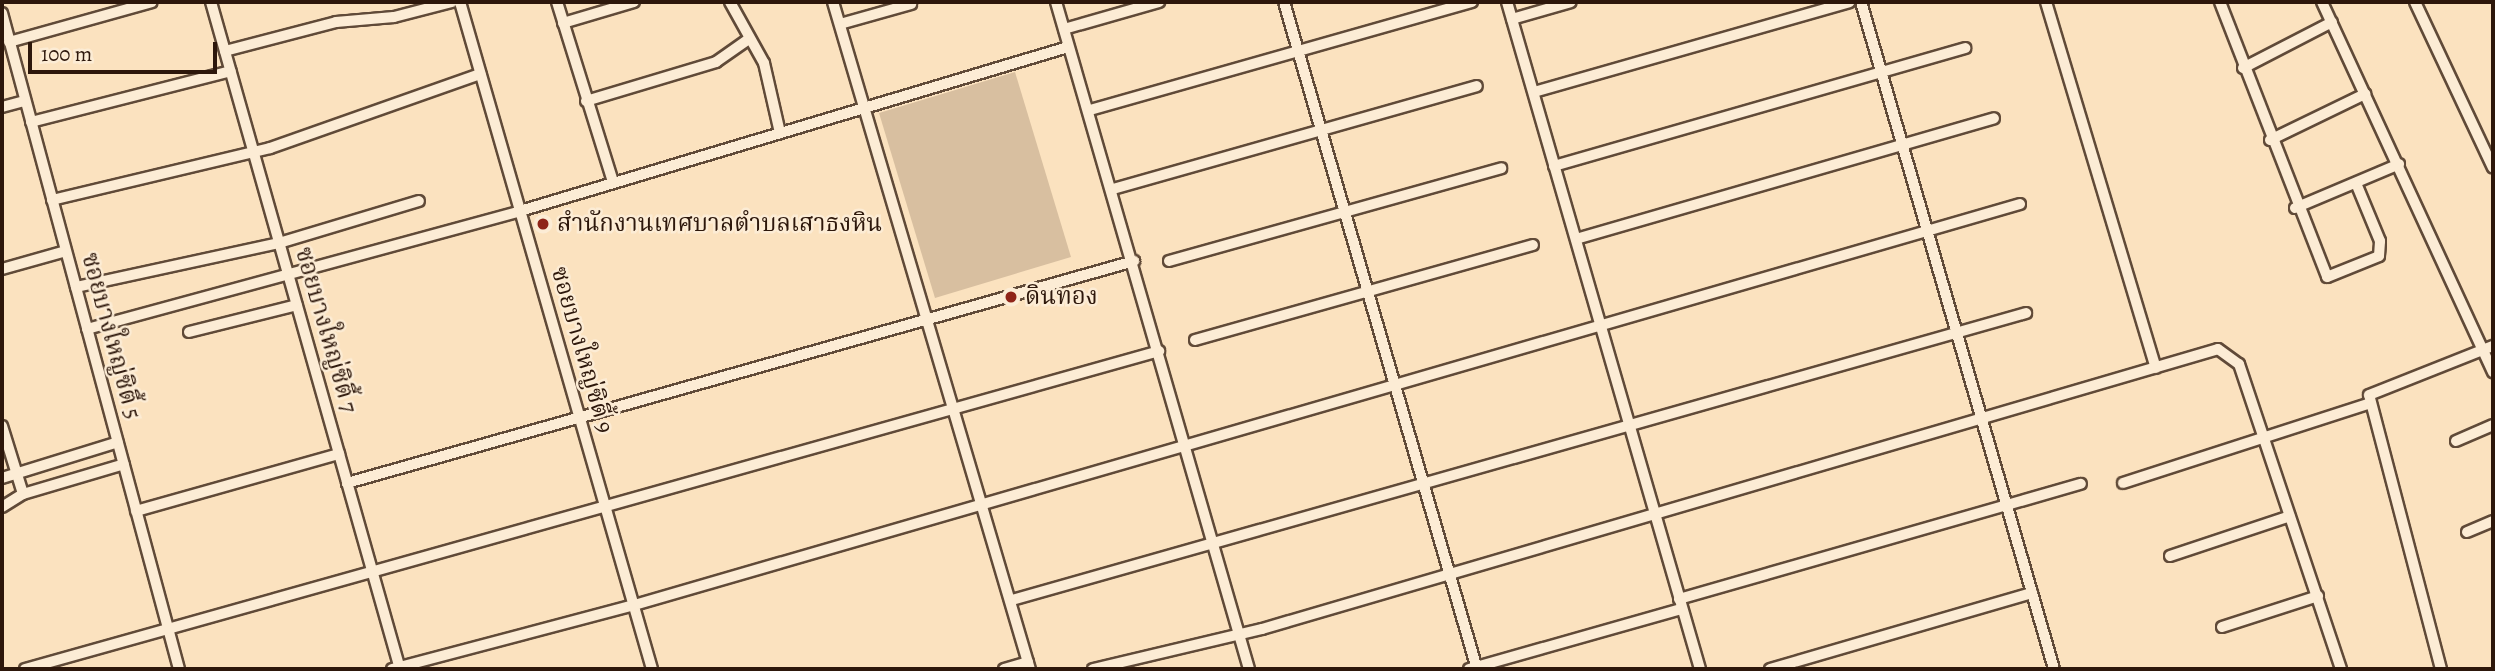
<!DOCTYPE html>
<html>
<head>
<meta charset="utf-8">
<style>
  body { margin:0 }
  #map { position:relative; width:2495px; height:671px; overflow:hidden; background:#fbe2bf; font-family:Alegreya,"Noto Serif Thai",serif }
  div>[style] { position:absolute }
  .green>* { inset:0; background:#d8bfa0 }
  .roads { filter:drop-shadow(2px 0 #604a38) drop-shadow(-2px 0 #604a38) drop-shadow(0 2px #604a38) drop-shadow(0 -2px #604a38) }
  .minor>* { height:10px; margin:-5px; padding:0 5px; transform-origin:5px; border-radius:5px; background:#fcecd5 }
  .dots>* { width:19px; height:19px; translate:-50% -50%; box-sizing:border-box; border:4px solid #fcecd5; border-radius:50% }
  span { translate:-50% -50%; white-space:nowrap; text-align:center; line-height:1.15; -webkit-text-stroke:5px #fcecd5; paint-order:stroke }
  .poi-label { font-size:24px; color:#2d170b }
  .left { translate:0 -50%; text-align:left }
  .street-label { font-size:24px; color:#2d170b }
  .frame { position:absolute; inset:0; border:4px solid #2d170b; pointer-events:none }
  .scale { position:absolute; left:28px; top:42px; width:189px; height:32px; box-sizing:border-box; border:4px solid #2d170b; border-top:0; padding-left:9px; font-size:21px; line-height:24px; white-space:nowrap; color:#2d170b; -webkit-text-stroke:5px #fcecd5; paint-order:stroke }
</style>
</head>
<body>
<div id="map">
  <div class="green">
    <div style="clip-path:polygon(1015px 72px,1071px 257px,935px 298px,879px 113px)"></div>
  </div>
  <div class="roads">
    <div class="minor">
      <div style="left:211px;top:2px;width:693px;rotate:74.18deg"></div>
      <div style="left:460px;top:2px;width:694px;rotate:73.94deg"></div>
      <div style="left:557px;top:2px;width:189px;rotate:72.7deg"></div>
      <div style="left:730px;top:2px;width:70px;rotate:60.9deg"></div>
      <div style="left:764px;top:63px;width:72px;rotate:77.1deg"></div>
      <div style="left:833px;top:2px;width:695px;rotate:73.55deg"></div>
      <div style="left:1056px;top:2px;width:694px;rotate:73.86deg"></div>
      <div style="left:1284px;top:2px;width:694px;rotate:73.86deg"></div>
      <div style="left:1507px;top:2px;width:694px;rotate:73.86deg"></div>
      <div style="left:1861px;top:2px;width:694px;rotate:73.86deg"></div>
      <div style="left:2046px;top:2px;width:382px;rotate:73.3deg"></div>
      <div style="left:2220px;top:2px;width:295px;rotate:68.7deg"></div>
      <div style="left:2327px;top:277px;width:56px;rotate:-22deg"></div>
      <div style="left:2379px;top:256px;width:15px;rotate:-86deg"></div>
      <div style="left:2380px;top:241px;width:63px;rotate:-112.5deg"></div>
      <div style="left:2322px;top:2px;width:408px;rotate:65.2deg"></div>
      <div style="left:2415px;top:2px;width:183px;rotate:64.8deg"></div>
      <div style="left:2px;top:13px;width:679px;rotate:74.9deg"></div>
      <div style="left:1512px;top:19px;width:61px;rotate:-16.1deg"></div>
      <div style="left:563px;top:23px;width:74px;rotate:-16.5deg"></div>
      <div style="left:840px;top:24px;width:74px;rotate:-15.7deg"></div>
      <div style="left:1064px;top:29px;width:99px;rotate:-15.9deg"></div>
      <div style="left:9px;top:42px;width:148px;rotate:-15.6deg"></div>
      <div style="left:225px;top:51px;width:115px;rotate:-14.6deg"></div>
      <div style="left:336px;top:22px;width:58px;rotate:-4.9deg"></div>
      <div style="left:394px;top:17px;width:60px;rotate:-14.5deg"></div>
      <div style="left:2243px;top:68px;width:100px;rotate:-27.3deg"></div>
      <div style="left:1534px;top:92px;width:328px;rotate:-15.9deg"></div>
      <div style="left:586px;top:101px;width:136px;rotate:-16.7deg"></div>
      <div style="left:716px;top:62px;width:39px;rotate:-35deg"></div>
      <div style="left:2px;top:107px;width:24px;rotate:-15deg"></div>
      <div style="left:1090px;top:110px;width:397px;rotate:-15.8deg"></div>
      <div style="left:31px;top:122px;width:206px;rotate:-14.3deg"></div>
      <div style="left:2270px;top:140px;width:106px;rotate:-25.8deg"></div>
      <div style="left:1554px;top:166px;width:428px;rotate:-16deg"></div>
      <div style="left:1113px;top:189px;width:378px;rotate:-15.8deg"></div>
      <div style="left:52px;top:200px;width:224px;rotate:-13.4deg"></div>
      <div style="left:270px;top:148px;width:223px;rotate:-19.4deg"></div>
      <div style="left:2295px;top:208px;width:113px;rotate:-22.9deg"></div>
      <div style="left:1576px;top:239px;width:435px;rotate:-16.1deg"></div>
      <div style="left:1169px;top:261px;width:345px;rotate:-15.6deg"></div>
      <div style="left:2px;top:269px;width:66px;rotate:-15.7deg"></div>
      <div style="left:76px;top:287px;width:208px;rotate:-12.2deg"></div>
      <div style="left:279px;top:243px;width:146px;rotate:-16.7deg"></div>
      <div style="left:87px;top:329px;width:449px;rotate:-15.2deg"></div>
      <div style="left:520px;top:211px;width:572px;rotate:-16.66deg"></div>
      <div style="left:189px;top:332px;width:111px;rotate:-14deg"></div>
      <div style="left:1195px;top:340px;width:351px;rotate:-15.7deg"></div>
      <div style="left:2px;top:426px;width:71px;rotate:72.8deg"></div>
      <div style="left:2456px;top:441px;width:40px;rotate:-23.4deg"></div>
      <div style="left:2px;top:478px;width:121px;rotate:-17.2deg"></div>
      <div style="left:347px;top:483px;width:818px;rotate:-15.75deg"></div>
      <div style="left:2123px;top:483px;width:257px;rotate:-17.9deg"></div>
      <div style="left:2px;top:507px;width:25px;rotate:-32deg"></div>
      <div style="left:23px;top:494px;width:105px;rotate:-16.5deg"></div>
      <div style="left:136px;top:511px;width:211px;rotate:-15.7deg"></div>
      <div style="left:2467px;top:532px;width:28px;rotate:-23deg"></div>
      <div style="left:2170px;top:556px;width:126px;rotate:-18.4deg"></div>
      <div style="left:1679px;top:599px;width:418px;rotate:-16deg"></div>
      <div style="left:1012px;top:600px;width:1054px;rotate:-15.8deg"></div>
      <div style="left:2222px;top:627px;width:101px;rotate:-17.9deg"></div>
      <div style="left:25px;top:669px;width:1178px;rotate:-15.66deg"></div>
      <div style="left:392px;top:669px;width:247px;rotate:-14.8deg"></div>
      <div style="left:631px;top:606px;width:1446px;rotate:-16.14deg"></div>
      <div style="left:1004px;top:669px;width:25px;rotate:-16deg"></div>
      <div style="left:1093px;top:669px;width:174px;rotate:-13.3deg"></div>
      <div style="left:1262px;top:629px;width:996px;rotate:-16.32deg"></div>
      <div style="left:2218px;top:349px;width:26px;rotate:36deg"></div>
      <div style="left:2239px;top:364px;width:322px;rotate:71.5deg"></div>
      <div style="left:1469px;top:669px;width:220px;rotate:-15.8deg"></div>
      <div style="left:1770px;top:669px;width:273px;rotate:-16.2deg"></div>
      <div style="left:2441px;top:669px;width:283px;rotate:-104.7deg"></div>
      <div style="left:2369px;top:395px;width:133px;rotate:-21.6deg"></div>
    </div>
  </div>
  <div class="dots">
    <div style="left:543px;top:224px;background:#8f2418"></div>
    <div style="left:1011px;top:297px;background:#8f2418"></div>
  </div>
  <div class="poi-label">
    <span class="left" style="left:557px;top:224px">สำนักงานเทศบาลตำบลเสาธงหิน</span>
    <span class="left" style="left:1025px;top:297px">ดินทอง</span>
  </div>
  <div class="street-label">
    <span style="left:326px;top:330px;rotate:74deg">ซอยบางใหญ่ซิตี้ 7</span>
    <span style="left:111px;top:336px;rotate:75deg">ซอยบางใหญ่ซิตี้ 5</span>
    <span style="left:582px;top:350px;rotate:74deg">ซอยบางใหญ่ซิตี้ 9</span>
  </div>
  <div class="frame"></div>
  <div class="scale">100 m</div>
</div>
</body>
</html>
